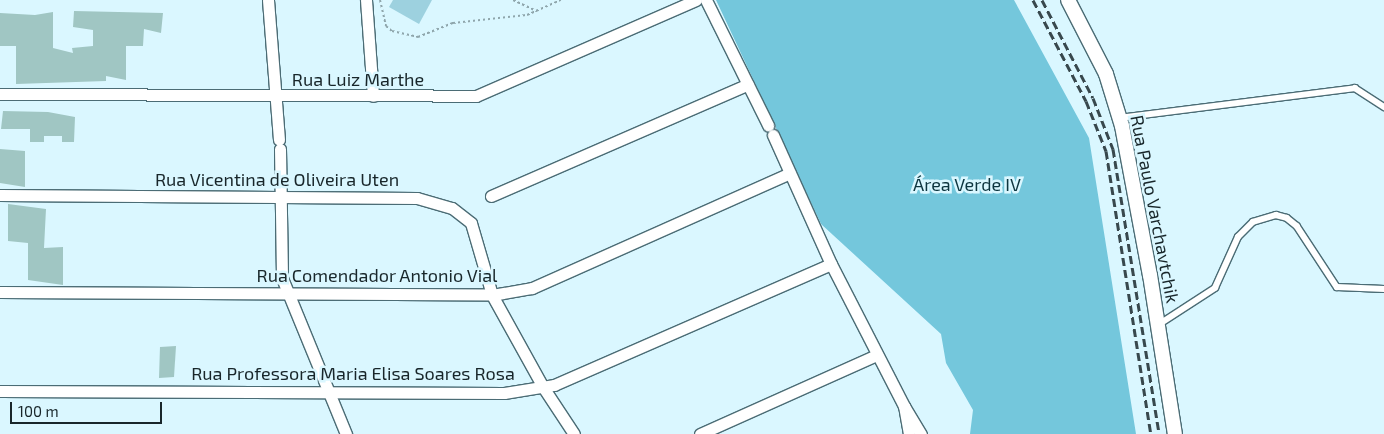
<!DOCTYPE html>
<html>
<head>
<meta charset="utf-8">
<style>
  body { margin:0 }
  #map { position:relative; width:1384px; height:434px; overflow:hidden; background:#daf7ff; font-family:"Exo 2",sans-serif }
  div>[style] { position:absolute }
  .green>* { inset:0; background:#9dd1df }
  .forest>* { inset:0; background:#74c7dc }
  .building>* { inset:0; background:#a0c6c3 }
  .path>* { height:2px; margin-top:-1px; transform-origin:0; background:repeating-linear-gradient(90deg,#8fa6ac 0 2.5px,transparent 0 5px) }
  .roads { filter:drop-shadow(1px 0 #4b6c75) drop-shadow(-1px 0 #4b6c75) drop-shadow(0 1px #4b6c75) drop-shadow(0 -1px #4b6c75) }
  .service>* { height:5.5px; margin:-2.75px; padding:0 2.75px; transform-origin:2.75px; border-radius:2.75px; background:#fff }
  .minor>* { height:11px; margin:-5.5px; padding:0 5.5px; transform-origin:5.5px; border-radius:5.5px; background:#fff }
  .tertiary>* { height:14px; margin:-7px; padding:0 7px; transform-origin:7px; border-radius:7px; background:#fff }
  .rail>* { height:3px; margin-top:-1.5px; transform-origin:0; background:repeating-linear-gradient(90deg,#38484d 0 8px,transparent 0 12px) }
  span { translate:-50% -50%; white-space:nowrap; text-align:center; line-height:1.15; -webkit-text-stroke:5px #daf7ff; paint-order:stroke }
  .street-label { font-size:18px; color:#18262a }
  .park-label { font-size:18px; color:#0d353f }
  .scale { position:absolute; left:10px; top:402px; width:152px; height:22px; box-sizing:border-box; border:2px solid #18262a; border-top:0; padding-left:6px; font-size:15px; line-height:18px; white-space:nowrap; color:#18262a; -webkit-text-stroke:4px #daf7ff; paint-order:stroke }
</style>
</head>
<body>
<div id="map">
  <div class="green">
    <div style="clip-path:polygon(393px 0,432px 0,419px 24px,389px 7px)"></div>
  </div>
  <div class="forest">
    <div style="clip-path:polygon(716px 0,1014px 0,1089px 138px,1136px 434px,970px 434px,973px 410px,946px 363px,941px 334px,821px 224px)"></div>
  </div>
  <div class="building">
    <div style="clip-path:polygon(74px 11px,163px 13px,161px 33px,144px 29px,143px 46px,126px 46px,126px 80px,106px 76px,106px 81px,16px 84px,16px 46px,0 46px,0 13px,35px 15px,53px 12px,53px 48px,73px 53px,72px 48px,93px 46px,93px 30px,73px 27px)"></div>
    <div style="clip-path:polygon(3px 111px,48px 112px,75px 117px,74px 142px,62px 142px,62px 136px,44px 136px,44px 142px,30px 142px,30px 129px,1px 129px)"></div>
    <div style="clip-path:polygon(0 149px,25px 151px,25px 187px,0 183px)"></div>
    <div style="clip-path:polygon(8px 204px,46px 209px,44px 248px,63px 247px,63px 285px,28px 280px,28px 243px,8px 241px)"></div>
    <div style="clip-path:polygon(176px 346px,174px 377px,159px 378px,160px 347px)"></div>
  </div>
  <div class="path">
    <div style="left:380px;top:0;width:27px;rotate:77deg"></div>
    <div style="left:386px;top:26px;width:8px;rotate:40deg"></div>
    <div style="left:392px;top:31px;width:27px;rotate:13deg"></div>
    <div style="left:418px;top:37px;width:38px;rotate:-22deg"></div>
    <div style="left:453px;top:23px;width:74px;rotate:-6.2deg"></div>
    <div style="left:527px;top:15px;width:37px;rotate:-24deg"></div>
    <div style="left:513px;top:0;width:26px;rotate:25deg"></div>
  </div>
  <div class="roads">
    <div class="service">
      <div style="left:1119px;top:118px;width:238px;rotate:-7.2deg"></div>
      <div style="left:1355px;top:88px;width:35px;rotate:33deg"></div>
      <div style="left:1158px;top:325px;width:68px;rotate:-33deg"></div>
      <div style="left:1215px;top:288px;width:56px;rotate:-65.7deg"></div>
      <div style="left:1238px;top:237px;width:21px;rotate:-45deg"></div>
      <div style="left:1253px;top:222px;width:24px;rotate:-17deg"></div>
      <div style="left:1276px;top:215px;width:11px;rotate:15deg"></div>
      <div style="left:1287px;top:218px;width:13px;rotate:39deg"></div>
      <div style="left:1297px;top:226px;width:73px;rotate:56.7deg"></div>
      <div style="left:1337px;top:287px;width:47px;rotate:2.4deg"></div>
    </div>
    <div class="minor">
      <div style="left:268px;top:0;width:140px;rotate:85.5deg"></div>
      <div style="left:366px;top:0;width:96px;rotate:85.8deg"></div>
      <div style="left:706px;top:0;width:140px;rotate:63.6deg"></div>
      <div style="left:0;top:94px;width:476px;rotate:0.2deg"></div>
      <div style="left:476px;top:96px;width:240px;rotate:-23.6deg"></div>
      <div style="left:773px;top:135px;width:141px;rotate:65.8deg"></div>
      <div style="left:831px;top:264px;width:160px;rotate:62.8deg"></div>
      <div style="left:280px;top:149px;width:129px;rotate:89.1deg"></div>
      <div style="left:282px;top:278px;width:169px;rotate:67.7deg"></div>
      <div style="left:0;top:195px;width:417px;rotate:0.4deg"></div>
      <div style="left:417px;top:198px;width:36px;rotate:16deg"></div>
      <div style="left:452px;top:208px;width:24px;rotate:38deg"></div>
      <div style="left:471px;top:223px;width:75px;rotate:73.7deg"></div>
      <div style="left:492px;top:295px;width:105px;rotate:61deg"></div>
      <div style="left:543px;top:387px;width:56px;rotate:56.6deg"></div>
      <div style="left:491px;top:196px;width:280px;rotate:-23.5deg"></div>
      <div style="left:0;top:292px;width:492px;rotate:0.3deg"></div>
      <div style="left:492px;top:295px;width:41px;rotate:-9.9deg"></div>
      <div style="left:532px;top:288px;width:282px;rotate:-24deg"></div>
      <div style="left:0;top:391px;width:504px;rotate:0.23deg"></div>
      <div style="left:504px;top:393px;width:51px;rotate:-9.1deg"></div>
      <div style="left:554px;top:385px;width:302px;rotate:-23.6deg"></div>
      <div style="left:700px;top:434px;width:194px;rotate:-24.1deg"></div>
      <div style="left:909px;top:434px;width:28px;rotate:-100deg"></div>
      <div style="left:904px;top:406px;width:33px;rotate:59deg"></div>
    </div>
    <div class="tertiary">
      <div style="left:1068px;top:0;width:83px;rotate:62.8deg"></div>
      <div style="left:1106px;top:74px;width:54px;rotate:72.9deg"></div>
      <div style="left:1122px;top:126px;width:152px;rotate:79.4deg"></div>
      <div style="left:1150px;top:275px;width:161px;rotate:81.1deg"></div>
    </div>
  </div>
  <div class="rail">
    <div style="left:1033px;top:0;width:114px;rotate:62.3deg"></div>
    <div style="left:1086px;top:101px;width:54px;rotate:68.2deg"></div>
    <div style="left:1106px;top:151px;width:287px;rotate:81deg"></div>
    <div style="left:1042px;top:0;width:110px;rotate:62.5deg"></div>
    <div style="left:1093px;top:98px;width:55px;rotate:68.6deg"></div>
    <div style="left:1113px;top:149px;width:289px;rotate:80.8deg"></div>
  </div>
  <div class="street-label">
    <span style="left:358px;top:79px">Rua Luiz Marthe</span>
    <span style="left:277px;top:179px">Rua Vicentina de Oliveira Uten</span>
    <span style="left:1155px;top:209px;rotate:79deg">Rua Paulo Varchavtchik</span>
    <span style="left:377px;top:275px">Rua Comendador Antonio Vial</span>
    <span style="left:353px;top:373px">Rua Professora Maria Elisa Soares Rosa</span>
  </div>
  <div class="park-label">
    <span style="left:967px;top:184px">Área Verde IV</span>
  </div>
  <div class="scale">100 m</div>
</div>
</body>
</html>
